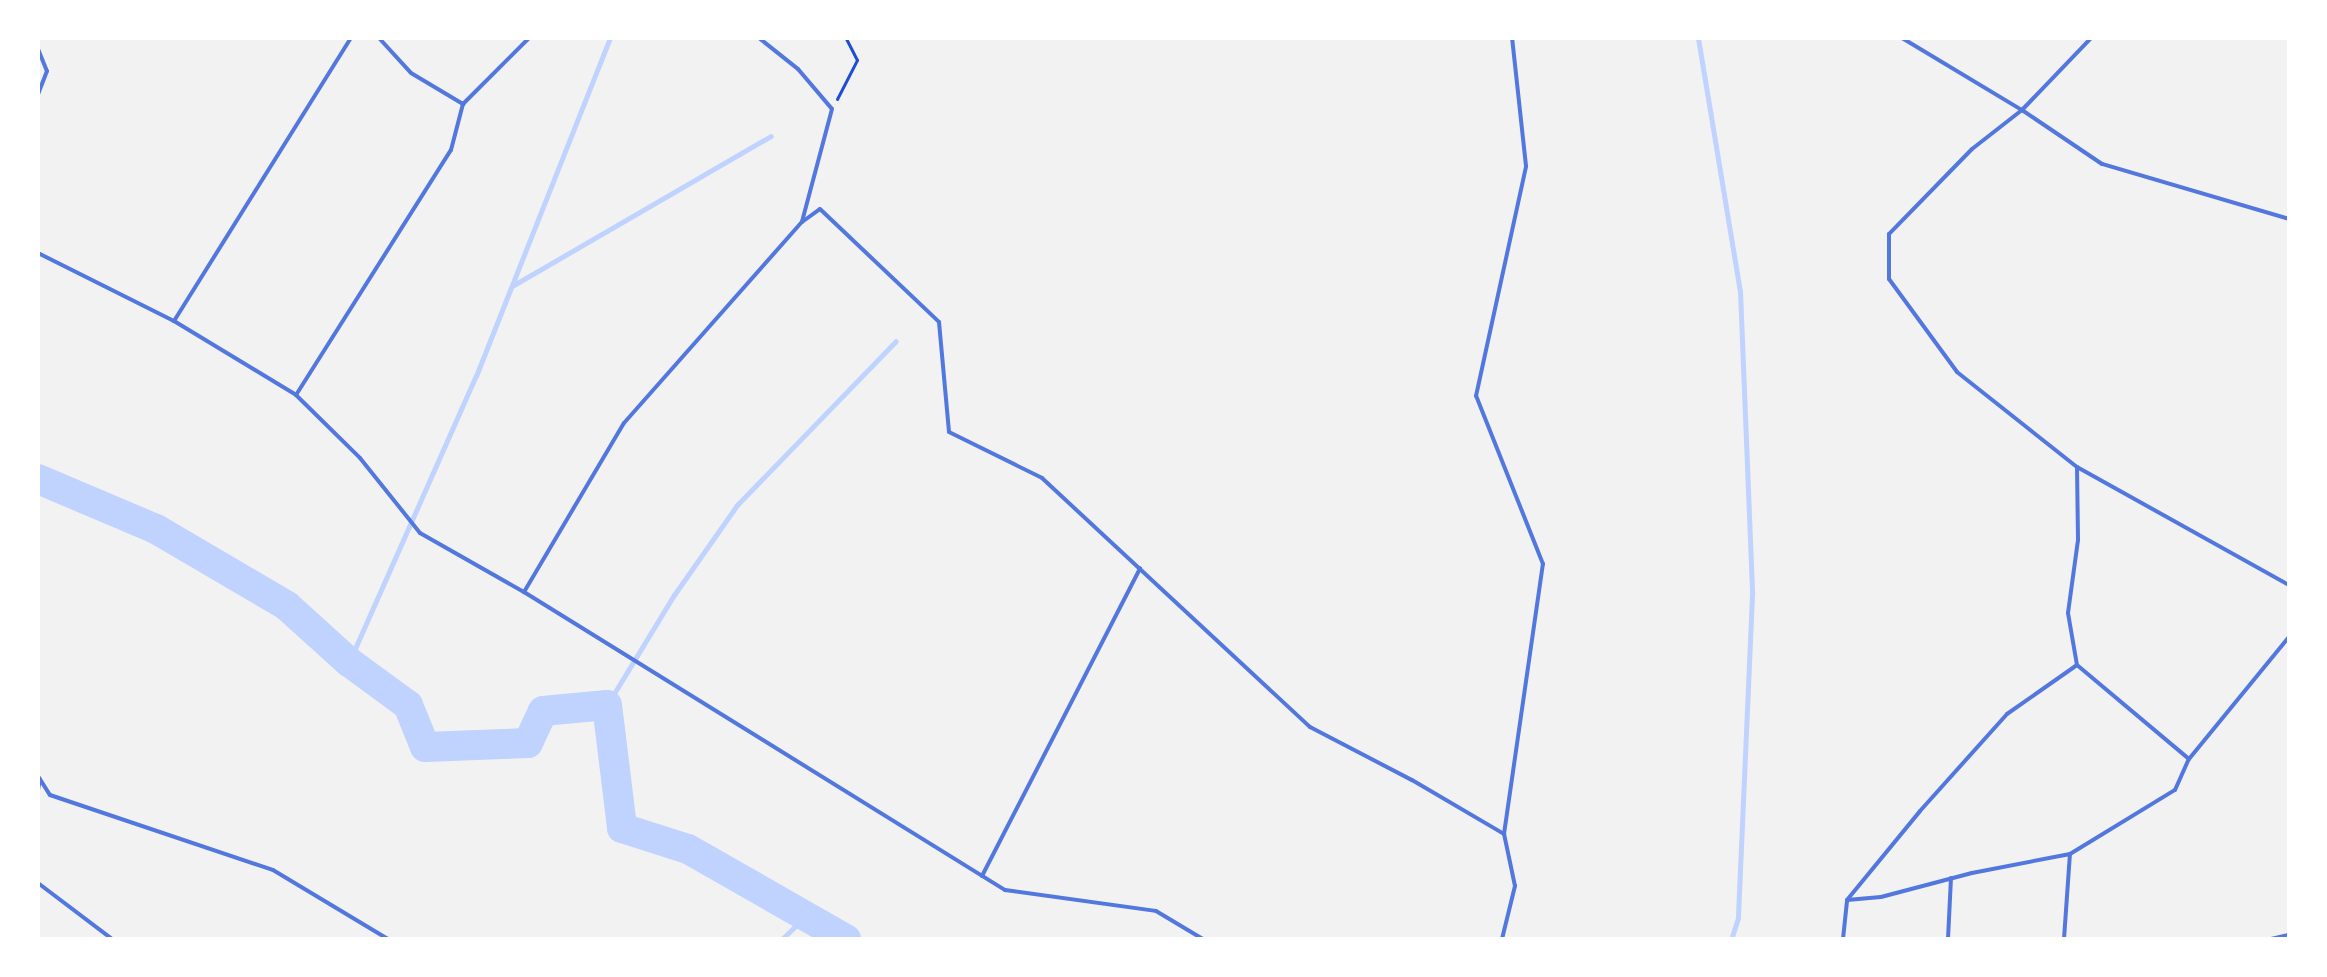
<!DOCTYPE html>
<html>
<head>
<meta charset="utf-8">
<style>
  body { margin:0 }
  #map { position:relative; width:2327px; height:977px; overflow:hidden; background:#f2f2f2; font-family:"DM Sans",sans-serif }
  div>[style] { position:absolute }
  .stream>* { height:5px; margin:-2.5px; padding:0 2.5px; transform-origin:2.5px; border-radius:2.5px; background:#bfd3fe }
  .river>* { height:30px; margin:-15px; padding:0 15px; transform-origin:15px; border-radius:15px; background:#bfd3fe }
  .path>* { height:3px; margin:-1.5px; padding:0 1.5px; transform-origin:1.5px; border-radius:1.5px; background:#1d4ed8 }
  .service>* { height:4px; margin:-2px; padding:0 2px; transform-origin:2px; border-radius:2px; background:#5277de }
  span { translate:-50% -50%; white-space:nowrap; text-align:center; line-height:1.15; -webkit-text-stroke:6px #fff; paint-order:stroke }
  .frame { position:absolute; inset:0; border:40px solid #fff; pointer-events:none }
</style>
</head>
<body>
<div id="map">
  <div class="stream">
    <div style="left:1698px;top:38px;width:256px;rotate:80.6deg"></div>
    <div style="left:1740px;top:291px;width:304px;rotate:87.7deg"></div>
    <div style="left:1752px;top:595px;width:323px;rotate:92.5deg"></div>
    <div style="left:1738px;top:918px;width:22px;rotate:108deg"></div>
    <div style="left:512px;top:286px;width:299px;rotate:-30.1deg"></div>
    <div style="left:349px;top:662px;width:313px;rotate:-66.1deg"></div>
    <div style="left:476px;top:376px;width:364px;rotate:-68.4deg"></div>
    <div style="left:607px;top:705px;width:129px;rotate:-58.7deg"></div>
    <div style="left:674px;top:595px;width:110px;rotate:-55deg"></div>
    <div style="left:737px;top:505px;width:228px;rotate:-45.9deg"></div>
    <div style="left:782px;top:939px;width:33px;rotate:-44deg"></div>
  </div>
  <div class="river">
    <div style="left:38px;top:479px;width:128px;rotate:23deg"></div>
    <div style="left:156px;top:529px;width:152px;rotate:30.4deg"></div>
    <div style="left:287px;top:606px;width:84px;rotate:42.1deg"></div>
    <div style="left:349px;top:662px;width:73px;rotate:36.1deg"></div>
    <div style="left:408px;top:705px;width:45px;rotate:68deg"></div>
    <div style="left:425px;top:747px;width:103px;rotate:-2.2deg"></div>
    <div style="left:528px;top:743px;width:35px;rotate:-65deg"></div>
    <div style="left:543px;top:711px;width:64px;rotate:-5.4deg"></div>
    <div style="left:607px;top:705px;width:124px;rotate:83deg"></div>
    <div style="left:622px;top:828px;width:69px;rotate:17.7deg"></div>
    <div style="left:688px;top:849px;width:182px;rotate:29.7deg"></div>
  </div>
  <div class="path">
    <div style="left:837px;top:99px;width:44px;rotate:-62.9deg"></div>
    <div style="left:857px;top:60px;width:25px;rotate:-117deg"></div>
  </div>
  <div class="service">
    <div style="left:379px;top:38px;width:47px;rotate:47.6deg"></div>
    <div style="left:411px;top:73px;width:61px;rotate:30.8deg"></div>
    <div style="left:463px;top:104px;width:93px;rotate:-45deg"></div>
    <div style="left:759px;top:38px;width:50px;rotate:38.5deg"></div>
    <div style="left:798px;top:69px;width:52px;rotate:49.6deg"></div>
    <div style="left:832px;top:109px;width:117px;rotate:104.9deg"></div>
    <div style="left:802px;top:222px;width:22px;rotate:-36deg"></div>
    <div style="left:820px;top:209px;width:164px;rotate:43.5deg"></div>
    <div style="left:939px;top:322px;width:110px;rotate:84.8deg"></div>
    <div style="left:949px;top:432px;width:104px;rotate:26.3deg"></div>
    <div style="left:1042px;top:478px;width:366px;rotate:42.9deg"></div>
    <div style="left:1310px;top:727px;width:115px;rotate:27.5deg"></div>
    <div style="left:1412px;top:780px;width:107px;rotate:30.4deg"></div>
    <div style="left:1902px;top:38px;width:140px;rotate:31deg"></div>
    <div style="left:2022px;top:110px;width:100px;rotate:-46.2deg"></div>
    <div style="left:38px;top:49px;width:24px;rotate:68deg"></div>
    <div style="left:47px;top:71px;width:25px;rotate:111deg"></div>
    <div style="left:2289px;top:219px;width:195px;rotate:-163.6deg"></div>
    <div style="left:2102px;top:164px;width:97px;rotate:-146deg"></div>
    <div style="left:2022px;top:110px;width:63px;rotate:142deg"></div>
    <div style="left:1972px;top:149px;width:119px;rotate:134.3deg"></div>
    <div style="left:1889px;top:234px;width:45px;rotate:90deg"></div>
    <div style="left:1889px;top:279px;width:115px;rotate:53.8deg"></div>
    <div style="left:1957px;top:372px;width:153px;rotate:38.4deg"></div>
    <div style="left:2077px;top:467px;width:243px;rotate:29.1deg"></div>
    <div style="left:38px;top:253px;width:152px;rotate:26.6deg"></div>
    <div style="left:174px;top:321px;width:143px;rotate:31.2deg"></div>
    <div style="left:296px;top:395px;width:90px;rotate:44.5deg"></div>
    <div style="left:360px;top:458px;width:96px;rotate:51.3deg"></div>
    <div style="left:420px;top:533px;width:120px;rotate:29.6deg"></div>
    <div style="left:524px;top:592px;width:566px;rotate:31.78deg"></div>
    <div style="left:1005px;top:890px;width:152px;rotate:7.9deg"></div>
    <div style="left:1156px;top:911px;width:55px;rotate:30.8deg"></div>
    <div style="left:174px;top:321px;width:334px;rotate:-58deg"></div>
    <div style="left:296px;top:395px;width:290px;rotate:-57.7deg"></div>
    <div style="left:451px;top:150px;width:48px;rotate:-75.4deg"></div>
    <div style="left:2077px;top:467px;width:73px;rotate:89.2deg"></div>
    <div style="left:2078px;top:540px;width:74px;rotate:97.8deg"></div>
    <div style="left:2068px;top:613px;width:53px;rotate:80.2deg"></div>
    <div style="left:524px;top:592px;width:196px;rotate:-59.4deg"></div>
    <div style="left:624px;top:423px;width:268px;rotate:-48.5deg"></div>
    <div style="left:38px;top:776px;width:22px;rotate:58deg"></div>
    <div style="left:50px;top:795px;width:235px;rotate:18.6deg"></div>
    <div style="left:273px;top:870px;width:134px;rotate:31deg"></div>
    <div style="left:38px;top:790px;width:11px;rotate:-80deg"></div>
    <div style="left:982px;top:876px;width:346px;rotate:-62.8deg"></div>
    <div style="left:38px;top:883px;width:93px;rotate:37.1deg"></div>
    <div style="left:1847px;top:900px;width:34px;rotate:-5deg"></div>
    <div style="left:1881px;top:897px;width:94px;rotate:-14.8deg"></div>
    <div style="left:1972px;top:873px;width:100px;rotate:-11deg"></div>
    <div style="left:2070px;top:854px;width:123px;rotate:-31.4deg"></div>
    <div style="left:2175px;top:790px;width:34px;rotate:-66deg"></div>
    <div style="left:1502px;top:939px;width:55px;rotate:-76.2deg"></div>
    <div style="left:1515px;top:886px;width:53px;rotate:-101.9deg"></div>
    <div style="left:1504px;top:834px;width:273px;rotate:-81.8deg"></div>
    <div style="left:1543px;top:564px;width:181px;rotate:-111.7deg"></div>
    <div style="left:1476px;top:396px;width:235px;rotate:-77.7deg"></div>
    <div style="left:1526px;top:166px;width:129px;rotate:-96.2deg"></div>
    <div style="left:1843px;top:939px;width:39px;rotate:-84deg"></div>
    <div style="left:1847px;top:900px;width:115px;rotate:-50.6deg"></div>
    <div style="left:1920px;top:811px;width:130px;rotate:-48.1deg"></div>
    <div style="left:2007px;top:714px;width:85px;rotate:-35deg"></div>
    <div style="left:2077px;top:665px;width:146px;rotate:40deg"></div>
    <div style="left:2189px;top:759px;width:158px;rotate:-50.7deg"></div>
    <div style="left:1948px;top:939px;width:61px;rotate:-87.2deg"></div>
    <div style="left:2064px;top:939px;width:85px;rotate:-86deg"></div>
    <div style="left:2271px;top:939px;width:18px;rotate:-13deg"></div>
  </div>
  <div class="frame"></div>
</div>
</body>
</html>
